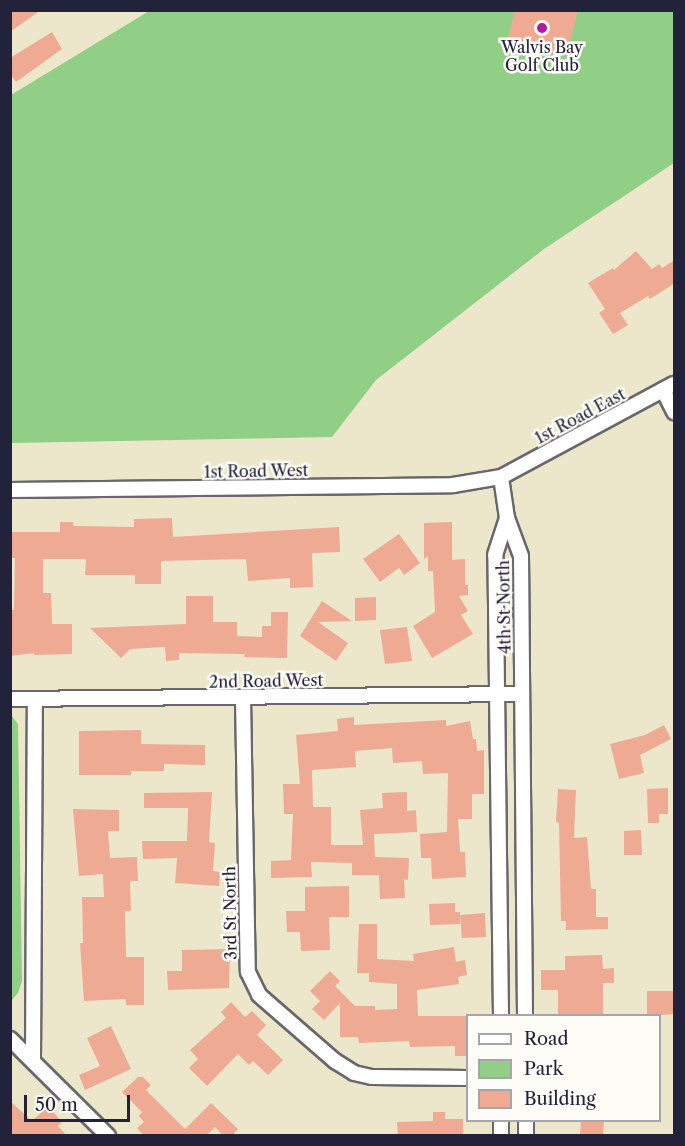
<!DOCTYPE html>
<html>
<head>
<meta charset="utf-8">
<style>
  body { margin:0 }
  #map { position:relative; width:685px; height:1146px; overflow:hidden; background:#ece7ca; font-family:"Libre Caslon Text",serif }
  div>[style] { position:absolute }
  .green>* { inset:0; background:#90cf85 }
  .building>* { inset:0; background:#efaa93 }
  .roads { filter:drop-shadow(2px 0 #69676d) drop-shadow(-2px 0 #69676d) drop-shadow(0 2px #69676d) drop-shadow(0 -2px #69676d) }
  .street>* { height:14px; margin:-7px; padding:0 7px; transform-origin:7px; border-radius:7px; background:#fff }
  .dots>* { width:16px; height:16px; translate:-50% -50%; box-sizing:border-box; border:3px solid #fdfcf7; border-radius:50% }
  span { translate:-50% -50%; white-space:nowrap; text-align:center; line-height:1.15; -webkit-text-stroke:5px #fdfcf7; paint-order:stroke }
  .poi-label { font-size:16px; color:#22223b }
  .street-label { font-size:16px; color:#22223b }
  .frame { position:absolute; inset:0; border:12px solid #22223b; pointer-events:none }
  .legend { position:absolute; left:466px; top:1014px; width:195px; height:108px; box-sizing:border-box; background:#fdfcf7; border:2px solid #a5a5ac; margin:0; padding:8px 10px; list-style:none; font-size:18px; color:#22223b }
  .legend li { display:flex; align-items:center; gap:12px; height:30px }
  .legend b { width:30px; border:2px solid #a5a5ac }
  .scale { position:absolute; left:24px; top:1095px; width:106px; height:27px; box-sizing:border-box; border:3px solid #22223b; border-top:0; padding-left:8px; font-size:18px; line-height:21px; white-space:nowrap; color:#22223b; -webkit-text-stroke:4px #fdfcf7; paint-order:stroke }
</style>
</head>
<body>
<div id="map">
  <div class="green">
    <div style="clip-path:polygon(149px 11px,674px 11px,674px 163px,544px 249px,376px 380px,332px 437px,11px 443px,11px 95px)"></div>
    <div style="clip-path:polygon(11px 715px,18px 724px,22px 981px,18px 993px,11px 1001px)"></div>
  </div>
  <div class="building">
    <div style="clip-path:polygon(10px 10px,41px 10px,10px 32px)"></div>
    <div style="clip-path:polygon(515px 10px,578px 10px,567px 55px,558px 53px,543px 55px,506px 45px)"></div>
    <div style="clip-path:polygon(52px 32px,62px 49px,16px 82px,10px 74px,10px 58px)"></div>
    <div style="clip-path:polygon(636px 251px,652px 269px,659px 264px,662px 268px,675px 260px,675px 283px,650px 299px,648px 296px,620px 313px,628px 325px,613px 334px,599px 313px,605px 309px,588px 283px,613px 268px,614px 270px)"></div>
    <div style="clip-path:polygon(172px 518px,173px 537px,339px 527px,340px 552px,312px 553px,313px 587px,290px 588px,290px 578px,248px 581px,246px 559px,161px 561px,161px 584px,135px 584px,135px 575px,85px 575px,86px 559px,43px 559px,43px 593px,51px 593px,52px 624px,72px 624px,72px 654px,34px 655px,34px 653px,10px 656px,10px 610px,14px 610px,15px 558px,10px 558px,10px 532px,60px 532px,60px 522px,73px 522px,73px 526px,134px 527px,134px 519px)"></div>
    <div style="clip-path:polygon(452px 522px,452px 560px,465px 559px,465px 585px,468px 585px,468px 595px,459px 596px,468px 611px,461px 615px,473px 634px,432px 658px,413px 626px,435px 612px,433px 571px,428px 571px,428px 556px,424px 559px,424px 523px)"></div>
    <div style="clip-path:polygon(399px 534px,420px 563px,404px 575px,399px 568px,380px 582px,363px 559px)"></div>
    <div style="clip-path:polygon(186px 596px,213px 596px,213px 622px,237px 622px,237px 636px,262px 637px,262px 626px,271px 626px,271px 612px,288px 612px,287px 658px,244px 657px,245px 654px,179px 653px,179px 660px,166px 661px,165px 647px,130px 649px,121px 658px,90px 628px,186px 624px)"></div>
    <div style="clip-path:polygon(376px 597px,376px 620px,355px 621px,355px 598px)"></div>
    <div style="clip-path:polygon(322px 601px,352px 621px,318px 622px,348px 643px,336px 661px,300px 636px)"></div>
    <div style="clip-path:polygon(407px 627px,412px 661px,385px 664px,380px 630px)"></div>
    <div style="clip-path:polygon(354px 717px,354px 725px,446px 720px,446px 726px,470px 721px,473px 739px,476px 739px,477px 751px,484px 750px,484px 794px,472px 794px,472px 819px,458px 819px,460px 852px,465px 852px,466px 877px,432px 879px,431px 858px,421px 858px,420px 834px,447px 832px,448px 773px,423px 774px,422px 761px,393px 763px,392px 748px,355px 751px,356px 767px,312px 770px,313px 807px,331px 807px,331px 845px,363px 845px,360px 810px,383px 808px,382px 793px,407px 792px,407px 811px,416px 810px,417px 832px,374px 834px,375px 857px,409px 858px,408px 880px,404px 879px,405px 898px,380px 899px,379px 875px,352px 875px,352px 863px,311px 862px,312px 877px,271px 878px,271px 861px,291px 860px,293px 814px,284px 814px,283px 784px,300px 784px,296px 735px,338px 731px,337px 719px)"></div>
    <div style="clip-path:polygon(664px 725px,671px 739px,640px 755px,644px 773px,619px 779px,610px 744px,645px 735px)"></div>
    <div style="clip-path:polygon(141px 730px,141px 744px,205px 745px,205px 765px,164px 764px,164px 771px,131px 771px,131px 775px,79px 775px,79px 731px)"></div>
    <div style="clip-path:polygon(668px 788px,668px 814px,659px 814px,659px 823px,648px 823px,647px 789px)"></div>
    <div style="clip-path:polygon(558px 789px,576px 790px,574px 838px,587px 837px,591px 889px,596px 889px,596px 917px,608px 917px,608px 929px,566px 930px,566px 921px,561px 921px,559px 823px,556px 822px)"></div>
    <div style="clip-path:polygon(212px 792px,209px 842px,215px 843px,213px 871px,220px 872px,219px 886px,175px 883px,177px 858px,143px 859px,142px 841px,187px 841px,188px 808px,144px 808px,144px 793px)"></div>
    <div style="clip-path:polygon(73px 809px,119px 810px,119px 831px,108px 831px,110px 858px,137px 857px,138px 881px,130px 881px,131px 911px,125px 911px,126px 957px,144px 957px,144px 1005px,126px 1005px,126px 999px,84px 1001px,80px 943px,83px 943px,82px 897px,104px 897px,103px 874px,79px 876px)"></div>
    <div style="clip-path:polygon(641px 830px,642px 855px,624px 855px,624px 831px)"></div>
    <div style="clip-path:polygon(349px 886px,349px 917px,329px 917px,330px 950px,301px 951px,300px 932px,287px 932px,286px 911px,305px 911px,305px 887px)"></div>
    <div style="clip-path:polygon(455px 903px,455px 912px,460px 912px,460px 924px,430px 925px,429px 904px)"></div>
    <div style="clip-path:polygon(485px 913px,486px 937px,462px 938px,460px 915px)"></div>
    <div style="clip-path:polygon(359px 924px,377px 924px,377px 959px,414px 961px,413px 954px,454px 947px,456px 962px,465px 960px,467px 975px,458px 977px,459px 984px,417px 990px,418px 1016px,466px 1016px,468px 1056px,455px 1056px,455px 1046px,410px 1047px,409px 1041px,359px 1043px,358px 1037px,340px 1037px,340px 1003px,324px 1020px,312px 1009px,320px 1001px,310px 991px,330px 971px,340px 981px,335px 986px,355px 1006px,375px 1006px,375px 1010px,397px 1009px,397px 984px,369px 982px,369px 973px,357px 973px)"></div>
    <div style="clip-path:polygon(230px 949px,229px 988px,168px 990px,167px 971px,182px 971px,182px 950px)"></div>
    <div style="clip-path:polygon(602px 955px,603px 969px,614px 968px,614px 983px,603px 983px,603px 1016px,558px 1016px,558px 990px,541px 990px,541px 970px,565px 970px,565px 956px)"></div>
    <div style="clip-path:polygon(647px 991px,675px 991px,675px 1014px,647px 1016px)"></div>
    <div style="clip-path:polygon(231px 1002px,245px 1017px,252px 1011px,266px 1025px,257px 1035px,283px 1060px,268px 1075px,253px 1061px,249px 1065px,238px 1054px,207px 1086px,189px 1068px,198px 1059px,190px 1050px,226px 1018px,221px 1012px)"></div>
    <div style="clip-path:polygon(111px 1026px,131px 1069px,85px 1090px,79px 1075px,100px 1066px,87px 1038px)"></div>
    <div style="clip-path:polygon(138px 1077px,143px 1077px,151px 1085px,146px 1090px,185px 1129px,211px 1103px,238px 1129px,232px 1136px,223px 1136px,215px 1127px,206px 1136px,144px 1136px,137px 1128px,144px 1122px,139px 1116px,142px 1112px,122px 1092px)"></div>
    <div style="clip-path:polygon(10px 1101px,32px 1121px,48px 1106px,62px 1122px,58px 1126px,67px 1136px,10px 1136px)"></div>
    <div style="clip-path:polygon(433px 1112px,445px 1112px,445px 1119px,463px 1119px,463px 1136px,398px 1136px,397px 1122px,433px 1121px)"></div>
    <div style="clip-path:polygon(581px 1120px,604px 1120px,603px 1136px,580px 1136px)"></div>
  </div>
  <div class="roads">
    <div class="street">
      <div style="left:663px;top:390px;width:25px;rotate:63deg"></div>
      <div style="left:501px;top:477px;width:41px;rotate:81.7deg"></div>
      <div style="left:507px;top:518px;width:40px;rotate:69.8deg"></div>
      <div style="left:521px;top:556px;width:460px;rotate:89.5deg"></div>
      <div style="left:10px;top:490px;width:443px;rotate:-0.6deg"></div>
      <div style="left:453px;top:485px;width:49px;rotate:-9.5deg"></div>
      <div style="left:501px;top:477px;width:196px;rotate:-28.3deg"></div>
      <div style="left:243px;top:698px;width:274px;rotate:89deg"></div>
      <div style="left:248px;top:972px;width:25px;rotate:64deg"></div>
      <div style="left:259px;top:995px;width:101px;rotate:41deg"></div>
      <div style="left:335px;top:1061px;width:22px;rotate:32deg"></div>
      <div style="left:354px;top:1073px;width:18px;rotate:13deg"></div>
      <div style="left:372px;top:1077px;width:96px;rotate:0.6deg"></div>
      <div style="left:10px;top:699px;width:512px;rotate:-0.56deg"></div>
      <div style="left:501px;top:1016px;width:461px;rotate:-90.7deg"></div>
      <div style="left:495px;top:555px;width:39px;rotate:-72deg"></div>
      <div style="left:10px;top:1039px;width:138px;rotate:44.7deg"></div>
      <div style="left:33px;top:1060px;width:361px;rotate:-89.7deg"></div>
      <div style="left:501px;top:1120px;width:16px;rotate:90deg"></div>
      <div style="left:526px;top:1120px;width:16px;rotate:90deg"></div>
    </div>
  </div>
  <div class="dots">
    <div style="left:542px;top:28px;background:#b5179e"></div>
  </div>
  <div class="poi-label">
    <span style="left:542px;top:56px">Walvis Bay<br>Golf Club</span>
  </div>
  <div class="street-label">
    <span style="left:580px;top:416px;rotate:-28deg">1st Road East</span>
    <span style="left:256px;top:471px;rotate:-1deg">1st Road West</span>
    <span style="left:504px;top:607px;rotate:-91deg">4th St North</span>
    <span style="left:266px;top:681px;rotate:-1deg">2nd Road West</span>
    <span style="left:230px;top:913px;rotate:-91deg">3rd St North</span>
  </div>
  <div class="frame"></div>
  <ul class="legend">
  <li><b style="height:8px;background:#fff"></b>Road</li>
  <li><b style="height:16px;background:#90cf85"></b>Park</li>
  <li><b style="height:16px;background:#efaa93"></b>Building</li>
  </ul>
  <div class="scale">50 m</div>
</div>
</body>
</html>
